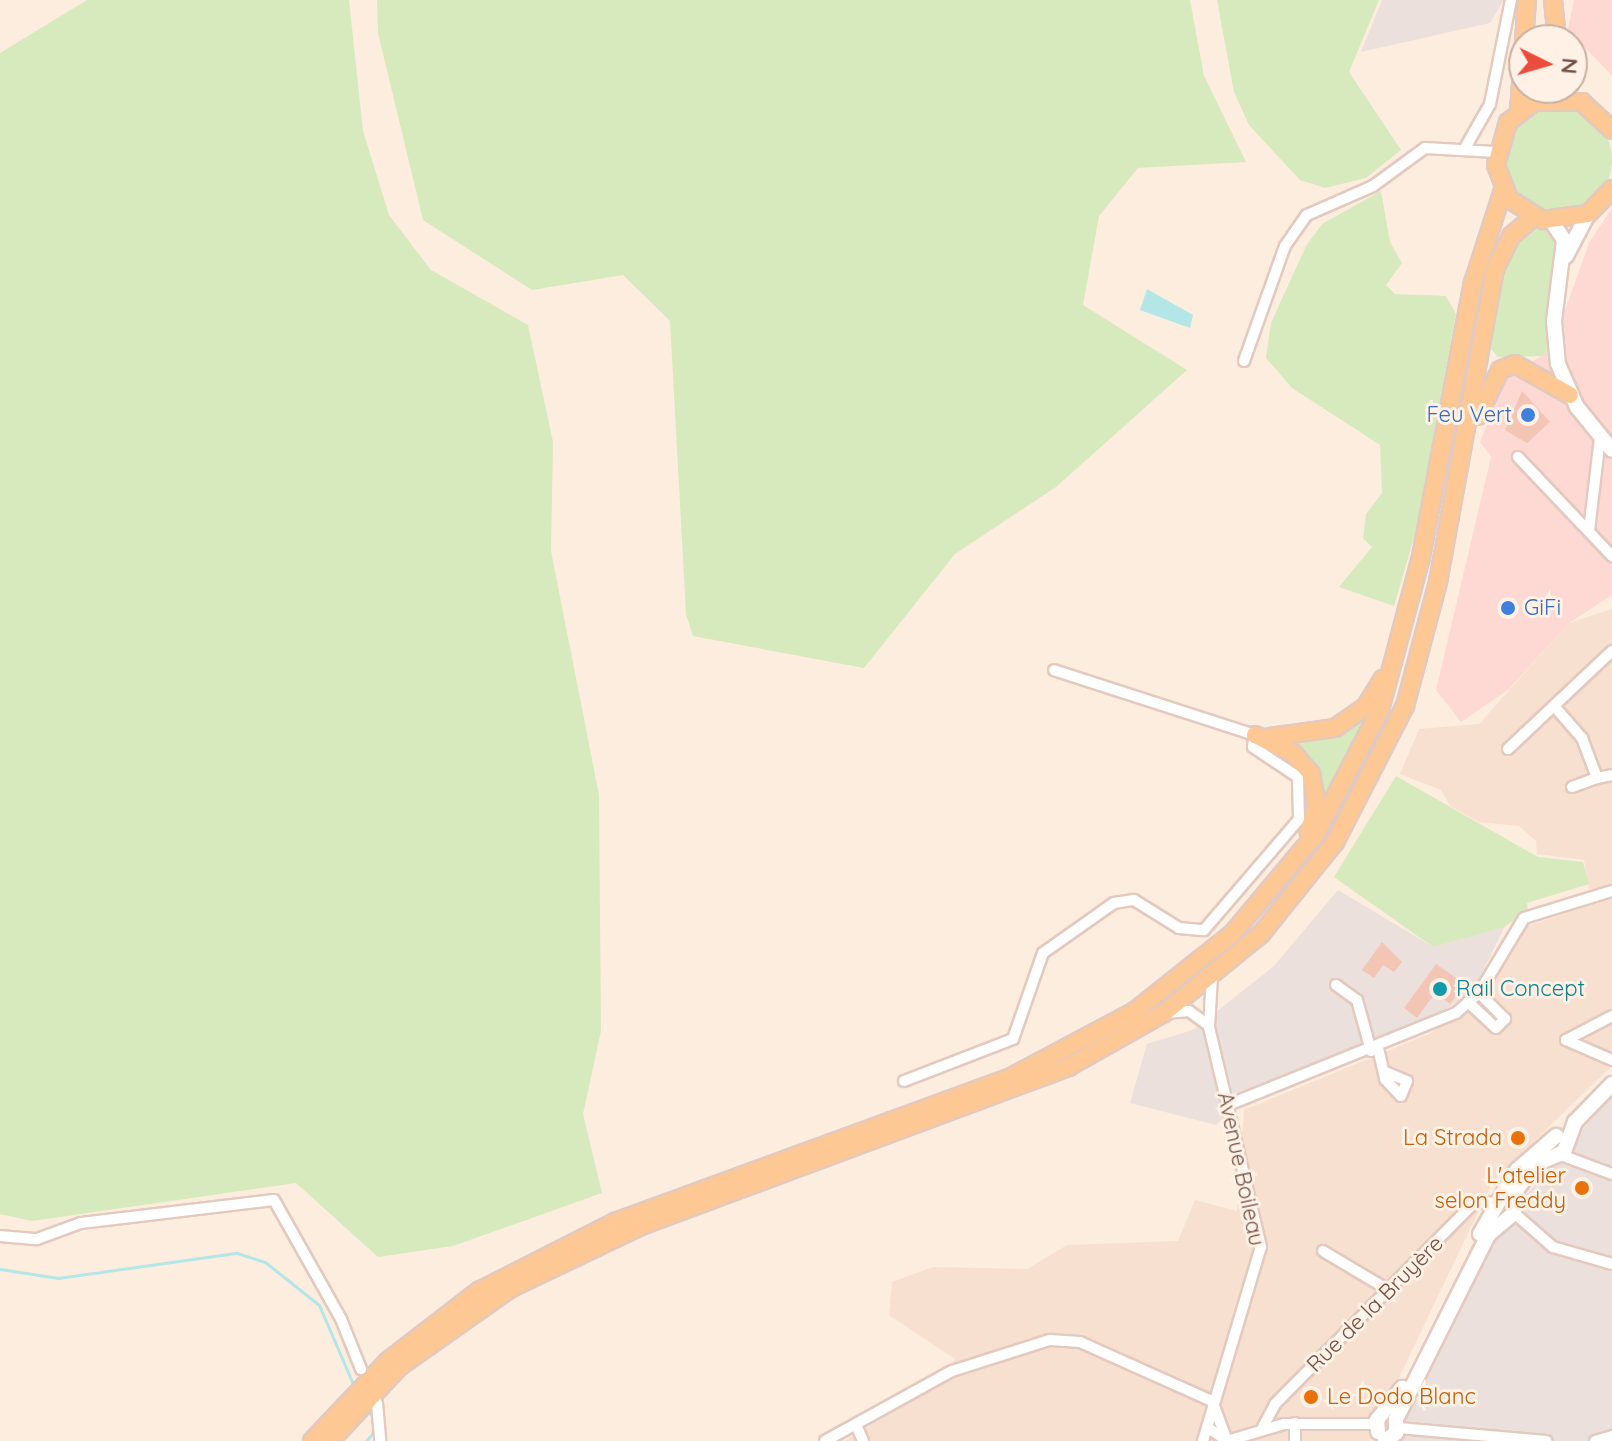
<!DOCTYPE html>
<html>
<head>
<meta charset="utf-8">
<style>
  body { margin:0 }
  #map { position:relative; width:1612px; height:1441px; overflow:hidden; background:#fdeddf; font-family:Quicksand,sans-serif }
  div>[style] { position:absolute }
  .residential>* { inset:0; background:#f7e0d0 }
  .commercial>* { inset:0; background:#fed8d2 }
  .industrial>* { inset:0; background:#ebe0db }
  .green>* { inset:0; background:#d6eabd }
  .round { border-radius:50% }
  .water>* { inset:0; background:#b3e6e6 }
  .stream>* { height:3px; margin:-1.5px; padding:0 1.5px; transform-origin:1.5px; border-radius:1.5px; background:#b3e6e6 }
  .building>* { inset:0; background:#f3c5b5 }
  .roads { filter:drop-shadow(2px 0 #e3c9be) drop-shadow(-2px 0 #e3c9be) drop-shadow(0 2px #e3c9be) drop-shadow(0 -2px #e3c9be) }
  .minor>* { height:10px; margin:-5px; padding:0 5px; transform-origin:5px; border-radius:5px; background:#fff }
  .secondary>* { height:14px; margin:-7px; padding:0 7px; transform-origin:7px; border-radius:7px; background:#fff }
  .primary>* { height:16px; margin:-8px; padding:0 8px; transform-origin:8px; border-radius:8px; background:#fec894 }
  .dots>* { width:22px; height:22px; translate:-50% -50%; box-sizing:border-box; border:4px solid #fff1e5; border-radius:50% }
  span { translate:-50% -50%; white-space:nowrap; text-align:center; line-height:1.15; -webkit-text-stroke:6px #fff1e5; paint-order:stroke }
  .shop-label { font-size:22px; color:#366cbe }
  .right { translate:-100% -50%; text-align:right }
  .left { translate:0 -50%; text-align:left }
  .culture-label { font-size:22px; color:#0d838f }
  .food-label { font-size:22px; color:#c56008 }
  .street-label { font-size:22px; color:#735046 }
  .north { position:absolute; left:1508px; top:24px; width:80px; height:80px; box-sizing:border-box; background:#fff1e5; border:2px solid #c7b1a5; border-radius:50%; rotate:95deg; font-size:22px; font-weight:700; line-height:32px; text-align:center; color:#735046 }
  .north::after { content:''; display:block; margin:auto; width:28px; height:36px; background:#ec4c3e; clip-path:polygon(50% 0,100% 100%,50% 72%,0 100%) }
</style>
</head>
<body>
<div id="map">
  <div class="residential">
    <div style="clip-path:polygon(1612px 609px,1612px 884px,1589px 890px,1584px 860px,1537px 854px,1536px 841px,1519px 826px,1479px 822px,1450px 806px,1441px 790px,1400px 774px,1419px 729px,1479px 724px,1569px 623px)"></div>
    <div style="clip-path:polygon(1612px 899px,1612px 1066px,1493px 1181px,1396px 1384px,1373px 1415px,1370px 1441px,844px 1441px,932px 1389px,955px 1359px,889px 1315px,892px 1282px,933px 1267px,1027px 1269px,1067px 1245px,1178px 1241px,1195px 1200px,1237px 1211px,1244px 1110px,1431px 1033px,1487px 991px,1523px 927px)"></div>
  </div>
  <div class="commercial">
    <div style="clip-path:polygon(1574px 0,1612px 0,1612px 76px,1568px 29px)"></div>
    <div style="clip-path:polygon(1612px 208px,1612px 595px,1569px 623px,1509px 689px,1461px 722px,1436px 690px,1491px 457px,1480px 442px,1506px 378px,1551px 350px,1589px 243px)"></div>
  </div>
  <div class="industrial">
    <div style="clip-path:polygon(1382px 0,1504px 0,1490px 23px,1361px 52px)"></div>
    <div style="clip-path:polygon(1338px 890px,1433px 947px,1505px 926px,1475px 987px,1436px 1017px,1245px 1096px,1216px 1125px,1130px 1103px,1147px 1044px,1193px 1030px,1273px 967px)"></div>
    <div style="clip-path:polygon(1612px 1096px,1612px 1441px,1396px 1441px,1492px 1234px)"></div>
  </div>
  <div class="green">
    <div style="clip-path:polygon(87px 0,349px 0,363px 131px,389px 215px,431px 270px,528px 325px,553px 442px,551px 551px,599px 795px,601px 1031px,583px 1114px,602px 1193px,453px 1246px,378px 1257px,296px 1183px,32px 1221px,0 1214px,0 53px)"></div>
    <div style="clip-path:polygon(377px 0,1190px 0,1204px 76px,1246px 162px,1138px 168px,1099px 216px,1083px 305px,1187px 370px,1056px 487px,955px 554px,864px 668px,693px 636px,686px 614px,670px 321px,623px 275px,532px 290px,423px 220px,378px 33px)"></div>
    <div style="clip-path:polygon(1217px 0,1379px 0,1349px 72px,1401px 150px,1366px 178px,1325px 188px,1300px 180px,1249px 125px,1234px 92px)"></div>
    <div class="round" style="left:1504px;top:106px;width:108px;height:108px"></div>
    <div style="clip-path:polygon(1381px 191px,1390px 242px,1402px 263px,1386px 285px,1395px 294px,1446px 296px,1456px 314px,1416px 531px,1394px 606px,1339px 587px,1372px 547px,1363px 538px,1366px 514px,1382px 493px,1380px 445px,1292px 388px,1266px 358px,1271px 323px,1306px 246px,1322px 224px)"></div>
    <div style="clip-path:polygon(1545px 227px,1558px 249px,1546px 356px,1498px 357px,1491px 349px,1506px 259px,1520px 234px)"></div>
    <div style="clip-path:polygon(1376px 699px,1338px 788px,1321px 803px,1284px 743px,1323px 737px)"></div>
    <div style="clip-path:polygon(1396px 776px,1538px 857px,1583px 862px,1589px 884px,1527px 903px,1528px 911px,1504px 927px,1433px 947px,1334px 877px)"></div>
  </div>
  <div class="water">
    <div style="clip-path:polygon(1147px 289px,1193px 315px,1190px 328px,1140px 310px)"></div>
  </div>
  <div class="stream">
    <div style="left:0;top:1269px;width:59px;rotate:8.8deg"></div>
    <div style="left:58px;top:1278px;width:181px;rotate:-8deg"></div>
    <div style="left:237px;top:1253px;width:29px;rotate:18deg"></div>
    <div style="left:265px;top:1262px;width:69px;rotate:38.5deg"></div>
    <div style="left:319px;top:1305px;width:86px;rotate:66.7deg"></div>
    <div style="left:369px;top:1412px;width:11px;rotate:56deg"></div>
    <div style="left:366px;top:1441px;width:16px;rotate:-50deg"></div>
  </div>
  <div class="building">
    <div style="clip-path:polygon(1522px 391px,1550px 422px,1527px 443px,1505px 430px)"></div>
    <div style="clip-path:polygon(1382px 942px,1402px 962px,1394px 972px,1383px 965px,1374px 978px,1362px 970px)"></div>
    <div style="clip-path:polygon(1436px 964px,1465px 984px,1450px 1004px,1435px 993px,1417px 1018px,1404px 1008px)"></div>
  </div>
  <div class="roads">
    <div class="minor">
      <div style="left:1465px;top:148px;width:51px;rotate:-60.4deg"></div>
      <div style="left:1490px;top:104px;width:106px;rotate:-78.6deg"></div>
      <div style="left:1244px;top:361px;width:122px;rotate:-70.4deg"></div>
      <div style="left:1285px;top:246px;width:38px;rotate:-55deg"></div>
      <div style="left:1307px;top:215px;width:72px;rotate:-23.7deg"></div>
      <div style="left:1373px;top:186px;width:64px;rotate:-36.2deg"></div>
      <div style="left:1425px;top:148px;width:71px;rotate:3.2deg"></div>
      <div style="left:1518px;top:457px;width:137px;rotate:46.5deg"></div>
      <div style="left:1589px;top:531px;width:94px;rotate:-83.3deg"></div>
      <div style="left:1554px;top:706px;width:43px;rotate:48.8deg"></div>
      <div style="left:1582px;top:738px;width:43px;rotate:69.4deg"></div>
      <div style="left:1597px;top:778px;width:15px;rotate:-11deg"></div>
      <div style="left:1508px;top:749px;width:143px;rotate:-43.3deg"></div>
      <div style="left:1572px;top:787px;width:27px;rotate:-20deg"></div>
      <div style="left:1336px;top:985px;width:26px;rotate:36deg"></div>
      <div style="left:1357px;top:1000px;width:53px;rotate:74.6deg"></div>
      <div style="left:1468px;top:1002px;width:38px;rotate:43deg"></div>
      <div style="left:1496px;top:1028px;width:13px;rotate:-45deg"></div>
      <div style="left:1505px;top:1019px;width:37px;rotate:-135deg"></div>
      <div style="left:1166px;top:1013px;width:23px;rotate:-5deg"></div>
      <div style="left:1189px;top:1011px;width:24px;rotate:36deg"></div>
      <div style="left:1612px;top:1016px;width:52px;rotate:152.4deg"></div>
      <div style="left:1566px;top:1040px;width:50px;rotate:23.5deg"></div>
      <div style="left:1378px;top:1048px;width:32px;rotate:77deg"></div>
      <div style="left:1385px;top:1079px;width:23px;rotate:47deg"></div>
      <div style="left:1401px;top:1096px;width:16px;rotate:-68deg"></div>
      <div style="left:1407px;top:1081px;width:21px;rotate:-157deg"></div>
      <div style="left:904px;top:1081px;width:117px;rotate:-21.1deg"></div>
      <div style="left:1013px;top:1039px;width:91px;rotate:-70.8deg"></div>
      <div style="left:1043px;top:953px;width:87px;rotate:-35.2deg"></div>
      <div style="left:1114px;top:903px;width:20px;rotate:-9deg"></div>
      <div style="left:1134px;top:900px;width:53px;rotate:31.9deg"></div>
      <div style="left:1179px;top:928px;width:25px;rotate:5deg"></div>
      <div style="left:1204px;top:930px;width:146px;rotate:-49.4deg"></div>
      <div style="left:1299px;top:819px;width:42px;rotate:-91.4deg"></div>
      <div style="left:1298px;top:777px;width:54px;rotate:-146.3deg"></div>
      <div style="left:1253px;top:747px;width:12px;rotate:-81deg"></div>
      <div style="left:1255px;top:735px;width:211px;rotate:-162.1deg"></div>
      <div style="left:1228px;top:1105px;width:246px;rotate:-22deg"></div>
      <div style="left:1456px;top:1013px;width:30px;rotate:-41deg"></div>
      <div style="left:1479px;top:993px;width:87px;rotate:-59deg"></div>
      <div style="left:1524px;top:918px;width:92px;rotate:-17.1deg"></div>
      <div style="left:1561px;top:1155px;width:54px;rotate:20.4deg"></div>
      <div style="left:1514px;top:1213px;width:52px;rotate:41.1deg"></div>
      <div style="left:1553px;top:1247px;width:61px;rotate:16.1deg"></div>
      <div style="left:0;top:1236px;width:37px;rotate:5deg"></div>
      <div style="left:37px;top:1239px;width:47px;rotate:-20deg"></div>
      <div style="left:81px;top:1223px;width:194px;rotate:-6.8deg"></div>
      <div style="left:274px;top:1200px;width:137px;rotate:60.6deg"></div>
      <div style="left:341px;top:1319px;width:54px;rotate:68.2deg"></div>
      <div style="left:1323px;top:1251px;width:78px;rotate:30.8deg"></div>
      <div style="left:377px;top:1403px;width:38px;rotate:85deg"></div>
      <div style="left:1213px;top:1403px;width:40px;rotate:69.8deg"></div>
      <div style="left:856px;top:1425px;width:17px;rotate:66deg"></div>
      <div style="left:1207px;top:1427px;width:24px;rotate:35deg"></div>
      <div style="left:1263px;top:1427px;width:27px;rotate:-62deg"></div>
      <div style="left:1276px;top:1403px;width:281px;rotate:-45.3deg"></div>
      <div style="left:1474px;top:1203px;width:23px;rotate:-2deg"></div>
      <div style="left:1398px;top:1428px;width:149px;rotate:5deg"></div>
      <div style="left:825px;top:1441px;width:145px;rotate:-28.9deg"></div>
      <div style="left:952px;top:1371px;width:103px;rotate:-17.6deg"></div>
      <div style="left:1050px;top:1340px;width:30px;rotate:4deg"></div>
      <div style="left:1080px;top:1342px;width:145px;rotate:24.1deg"></div>
      <div style="left:1203px;top:1441px;width:202px;rotate:-73.4deg"></div>
      <div style="left:1261px;top:1247px;width:226px;rotate:-103.3deg"></div>
      <div style="left:1209px;top:1027px;width:50px;rotate:-86.6deg"></div>
      <div style="left:1227px;top:1441px;width:59px;rotate:-16.6deg"></div>
      <div style="left:1284px;top:1424px;width:92px"></div>
      <div style="left:1295px;top:1441px;width:18px;rotate:-90deg"></div>
      <div style="left:1595px;top:1441px;width:18px;rotate:-16deg"></div>
    </div>
    <div class="secondary">
      <div style="left:1552px;top:222px;width:22px;rotate:56deg"></div>
      <div style="left:1564px;top:240px;width:83px;rotate:97deg"></div>
      <div style="left:1554px;top:322px;width:42px;rotate:84.6deg"></div>
      <div style="left:1558px;top:364px;width:47px;rotate:66.2deg"></div>
      <div style="left:1577px;top:407px;width:55px;rotate:50.9deg"></div>
      <div style="left:1566px;top:256px;width:47px;rotate:-62.4deg"></div>
      <div style="left:1480px;top:1234px;width:74px;rotate:-60deg"></div>
      <div style="left:1517px;top:1170px;width:52px;rotate:-41.1deg"></div>
      <div style="left:1396px;top:1419px;width:206px;rotate:-63.4deg"></div>
      <div style="left:1488px;top:1235px;width:34px;rotate:-40deg"></div>
      <div style="left:1514px;top:1213px;width:24px;rotate:-83deg"></div>
      <div style="left:1517px;top:1189px;width:31px;rotate:-53deg"></div>
      <div style="left:1536px;top:1164px;width:30px;rotate:-23deg"></div>
      <div style="left:1564px;top:1152px;width:32px;rotate:-70deg"></div>
      <div style="left:1575px;top:1122px;width:53px;rotate:-45.8deg"></div>
      <div style="left:1378px;top:1432px;width:12px;rotate:-95deg"></div>
      <div style="left:1377px;top:1420px;width:41px;rotate:-52deg"></div>
      <div style="left:1385px;top:1441px;width:14px;rotate:-36deg"></div>
      <div style="left:1396px;top:1433px;width:14px;rotate:-90deg"></div>
    </div>
    <div class="primary">
      <div style="left:1553px;top:0;width:40px;rotate:84.3deg"></div>
      <div style="left:1519px;top:111px;width:111px;rotate:-85.9deg"></div>
      <div style="left:1612px;top:130px;width:41px;rotate:-137deg"></div>
      <div style="left:1582px;top:102px;width:48px;rotate:180deg"></div>
      <div style="left:1534px;top:102px;width:33px;rotate:142deg"></div>
      <div style="left:1508px;top:122px;width:45px;rotate:105.6deg"></div>
      <div style="left:1496px;top:165px;width:36px;rotate:69deg"></div>
      <div style="left:1509px;top:199px;width:40px;rotate:32deg"></div>
      <div style="left:1543px;top:220px;width:45px;rotate:-7.6deg"></div>
      <div style="left:1588px;top:214px;width:35px;rotate:-46deg"></div>
      <div style="left:1478px;top:416px;width:51px;rotate:-64.4deg"></div>
      <div style="left:1500px;top:370px;width:16px;rotate:-22deg"></div>
      <div style="left:1515px;top:364px;width:63px;rotate:29.4deg"></div>
      <div style="left:1255px;top:735px;width:42px;rotate:25.3deg"></div>
      <div style="left:1293px;top:753px;width:28px;rotate:49deg"></div>
      <div style="left:1311px;top:774px;width:32px;rotate:79deg"></div>
      <div style="left:1317px;top:805px;width:28px;rotate:108deg"></div>
      <div style="left:1270px;top:737px;width:66px;rotate:-7.9deg"></div>
      <div style="left:1335px;top:728px;width:38px;rotate:-35deg"></div>
      <div style="left:1366px;top:706px;width:32px;rotate:-58deg"></div>
      <div style="left:312px;top:1441px;width:110px;rotate:-46.5deg"></div>
      <div style="left:388px;top:1361px;width:115px;rotate:-37.6deg"></div>
      <div style="left:479px;top:1291px;width:153px;rotate:-26.9deg"></div>
      <div style="left:615px;top:1222px;width:422px;rotate:-20.1deg"></div>
      <div style="left:1011px;top:1077px;width:140px;rotate:-28deg"></div>
      <div style="left:1135px;top:1011px;width:125px;rotate:-38.5deg"></div>
      <div style="left:1233px;top:933px;width:128px;rotate:-50.1deg"></div>
      <div style="left:1315px;top:835px;width:141px;rotate:-62.5deg"></div>
      <div style="left:1380px;top:710px;width:158px;rotate:-75deg"></div>
      <div style="left:1421px;top:557px;width:279px;rotate:-79.3deg"></div>
      <div style="left:1473px;top:283px;width:98px;rotate:-72.1deg"></div>
      <div style="left:330px;top:1441px;width:103px;rotate:-47deg"></div>
      <div style="left:400px;top:1366px;width:136px;rotate:-35.1deg"></div>
      <div style="left:511px;top:1288px;width:144px;rotate:-25.5deg"></div>
      <div style="left:641px;top:1226px;width:456px;rotate:-20.4deg"></div>
      <div style="left:1068px;top:1067px;width:110px;rotate:-29.4deg"></div>
      <div style="left:1164px;top:1013px;width:125px;rotate:-39.2deg"></div>
      <div style="left:1261px;top:934px;width:118px;rotate:-51.2deg"></div>
      <div style="left:1335px;top:842px;width:153px;rotate:-62.8deg"></div>
      <div style="left:1405px;top:706px;width:128px;rotate:-75.1deg"></div>
      <div style="left:1438px;top:582px;width:318px;rotate:-79.7deg"></div>
      <div style="left:1495px;top:269px;width:37px;rotate:-64deg"></div>
      <div style="left:1511px;top:236px;width:30px;rotate:-40deg"></div>
    </div>
  </div>
  <div class="dots">
    <div style="left:1528px;top:415px;background:#3f7fe0"></div>
    <div style="left:1508px;top:608px;background:#3f7fe0"></div>
    <div style="left:1440px;top:989px;background:#0f9aa8"></div>
    <div style="left:1518px;top:1138px;background:#e8710a"></div>
    <div style="left:1582px;top:1188px;background:#e8710a"></div>
    <div style="left:1311px;top:1397px;background:#e8710a"></div>
  </div>
  <div class="shop-label">
    <span class="right" style="left:1512px;top:415px">Feu Vert</span>
    <span class="left" style="left:1524px;top:608px">GiFi</span>
  </div>
  <div class="culture-label">
    <span class="left" style="left:1456px;top:989px">Rail Concept</span>
  </div>
  <div class="food-label">
    <span class="right" style="left:1502px;top:1138px">La Strada</span>
    <span class="right" style="left:1566px;top:1188px">L'atelier<br>selon Freddy</span>
    <span class="left" style="left:1327px;top:1397px">Le Dodo Blanc</span>
  </div>
  <div class="street-label">
    <span style="left:1241px;top:1169px;rotate:78deg">Avenue Boileau</span>
    <span style="left:1375px;top:1304px;rotate:-45deg">Rue de la Bruyère</span>
  </div>
  <div class="north">N</div>
</div>
</body>
</html>
